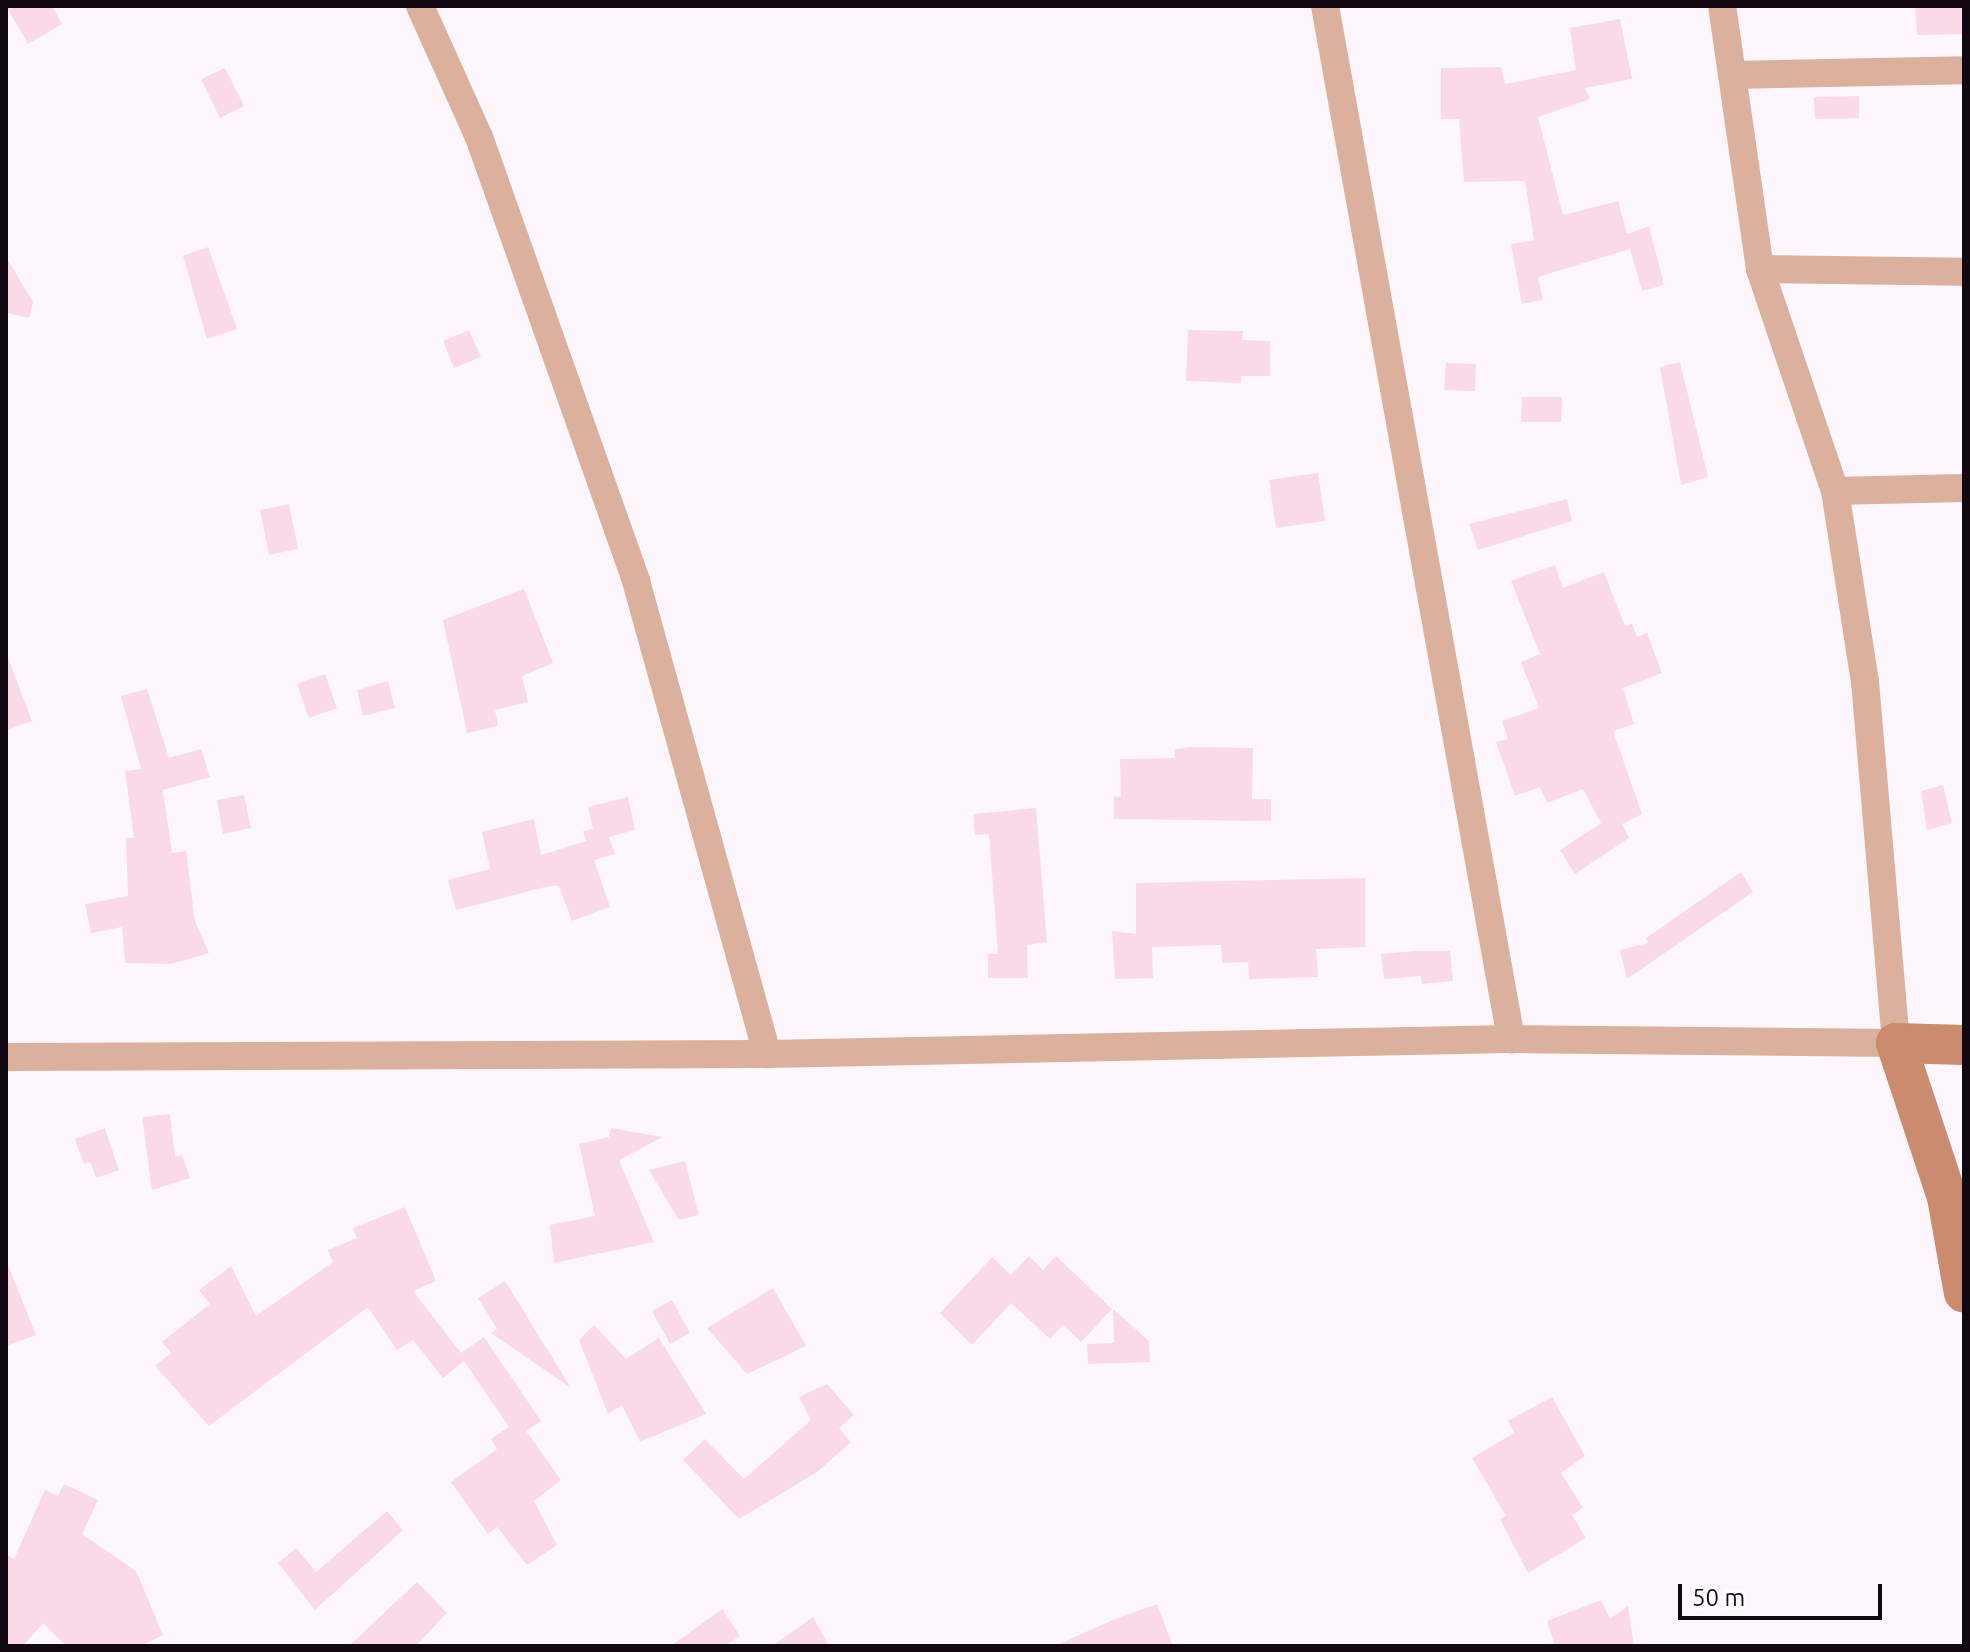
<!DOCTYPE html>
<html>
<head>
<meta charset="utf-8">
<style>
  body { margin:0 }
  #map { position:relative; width:1970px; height:1652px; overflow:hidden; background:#fdf7fd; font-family:Ubuntu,sans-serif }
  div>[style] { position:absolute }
  .building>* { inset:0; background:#fadae7 }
  .street>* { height:28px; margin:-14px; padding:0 14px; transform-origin:14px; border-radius:14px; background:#dbb09c }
  .secondary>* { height:40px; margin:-20px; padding:0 20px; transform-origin:20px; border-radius:20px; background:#ca8b6e }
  span { translate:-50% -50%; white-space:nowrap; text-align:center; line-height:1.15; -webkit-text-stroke:6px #fff; paint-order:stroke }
  .frame { position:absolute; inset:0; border:8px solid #110811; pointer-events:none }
  .scale { position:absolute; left:1678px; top:1584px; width:204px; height:36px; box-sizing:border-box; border:4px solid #110811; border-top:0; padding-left:10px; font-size:24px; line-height:28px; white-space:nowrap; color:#110811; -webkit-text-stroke:6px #fff; paint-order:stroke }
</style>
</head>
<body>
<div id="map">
  <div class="building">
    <div style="clip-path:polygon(6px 6px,52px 6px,62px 24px,28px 44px)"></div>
    <div style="clip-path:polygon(1915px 6px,1964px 6px,1964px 34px,1917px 35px)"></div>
    <div style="clip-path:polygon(1620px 19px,1632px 79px,1585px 88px,1590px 99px,1538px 117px,1563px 215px,1618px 201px,1627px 234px,1649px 226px,1664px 285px,1642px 291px,1630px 249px,1538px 277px,1543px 300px,1522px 304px,1511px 244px,1534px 240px,1525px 181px,1464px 182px,1459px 119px,1441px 119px,1441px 68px,1501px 67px,1505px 84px,1576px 70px,1570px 28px)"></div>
    <div style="clip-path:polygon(225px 68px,244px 106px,220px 118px,201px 79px)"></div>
    <div style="clip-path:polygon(1859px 96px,1859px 118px,1815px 119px,1814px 97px)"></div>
    <div style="clip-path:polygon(208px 247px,237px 329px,207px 339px,183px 256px)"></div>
    <div style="clip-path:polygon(6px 257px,33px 302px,29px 318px,6px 313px)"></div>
    <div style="clip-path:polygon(469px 330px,481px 357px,454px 368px,443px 341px)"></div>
    <div style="clip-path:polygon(1188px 330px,1243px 331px,1242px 340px,1270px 341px,1270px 376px,1241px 376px,1241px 383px,1186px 381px)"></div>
    <div style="clip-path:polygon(1680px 362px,1708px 477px,1681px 485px,1660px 367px)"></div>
    <div style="clip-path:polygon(1446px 363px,1476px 364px,1475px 391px,1444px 390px)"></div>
    <div style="clip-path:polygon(1522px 397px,1562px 397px,1561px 422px,1521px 422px)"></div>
    <div style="clip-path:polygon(1318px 473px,1325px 521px,1276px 528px,1269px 480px)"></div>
    <div style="clip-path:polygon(1567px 499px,1572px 521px,1478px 550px,1469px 524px)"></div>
    <div style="clip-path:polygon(289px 504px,298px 549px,269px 555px,260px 510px)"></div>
    <div style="clip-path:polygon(1555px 565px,1563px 588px,1604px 572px,1625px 626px,1632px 624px,1637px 637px,1647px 633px,1662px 673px,1623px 688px,1634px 724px,1613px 731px,1642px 814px,1622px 824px,1629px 838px,1575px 874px,1560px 850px,1601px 823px,1583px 789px,1547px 803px,1540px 787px,1515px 796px,1496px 742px,1508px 739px,1502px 721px,1539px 708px,1521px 662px,1540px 654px,1511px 581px)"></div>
    <div style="clip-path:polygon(524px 589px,553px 663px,522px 676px,528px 702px,495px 710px,498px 726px,467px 733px,443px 620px)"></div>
    <div style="clip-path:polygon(8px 658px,32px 721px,6px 730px,6px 659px)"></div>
    <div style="clip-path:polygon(325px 674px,337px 708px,309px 718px,297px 684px)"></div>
    <div style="clip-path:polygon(388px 681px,395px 708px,363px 716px,357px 690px)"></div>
    <div style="clip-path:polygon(147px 689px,169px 758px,201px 749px,210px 777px,163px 790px,172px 853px,186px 851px,195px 921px,209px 953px,171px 964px,125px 963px,122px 927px,91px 933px,85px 904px,128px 896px,126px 838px,134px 838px,125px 771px,141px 769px,121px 696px)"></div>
    <div style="clip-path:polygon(1194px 747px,1253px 748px,1252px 799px,1271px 799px,1271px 821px,1114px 819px,1114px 796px,1121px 797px,1120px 759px,1175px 758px,1175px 749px)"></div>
    <div style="clip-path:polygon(1943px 785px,1952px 823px,1927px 830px,1921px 791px)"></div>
    <div style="clip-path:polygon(244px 795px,251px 828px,223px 834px,217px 800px)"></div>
    <div style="clip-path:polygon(628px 797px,635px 830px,609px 837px,615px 854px,594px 860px,610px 907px,572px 921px,559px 886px,549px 886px,456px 910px,448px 880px,490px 869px,482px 832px,534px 819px,541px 855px,586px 841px,583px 831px,593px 829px,588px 807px)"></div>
    <div style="clip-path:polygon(1036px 808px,1047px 942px,1027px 945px,1028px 978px,988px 978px,988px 954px,998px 954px,989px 834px,975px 835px,973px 814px)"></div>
    <div style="clip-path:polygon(1741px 872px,1753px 892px,1627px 979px,1620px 950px,1648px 943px,1646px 938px)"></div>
    <div style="clip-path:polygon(1365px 878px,1365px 947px,1316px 949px,1318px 977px,1249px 979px,1248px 962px,1222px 963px,1221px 945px,1152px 947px,1153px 978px,1115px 979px,1112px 931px,1136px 934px,1136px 883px)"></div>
    <div style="clip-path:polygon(1416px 951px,1450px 951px,1453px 981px,1422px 984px,1421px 976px,1384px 979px,1381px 954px)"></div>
    <div style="clip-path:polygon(170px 1114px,175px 1157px,182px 1155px,190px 1178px,152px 1190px,142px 1117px)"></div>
    <div style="clip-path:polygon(105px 1128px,119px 1170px,96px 1178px,90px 1162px,84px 1164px,75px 1139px)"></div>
    <div style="clip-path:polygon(611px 1128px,663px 1137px,619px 1160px,654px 1242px,554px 1263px,550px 1225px,595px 1216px,579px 1144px,609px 1137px)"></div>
    <div style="clip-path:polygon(685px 1161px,699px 1215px,679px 1220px,649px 1170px)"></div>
    <div style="clip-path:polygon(405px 1207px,436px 1281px,413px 1291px,461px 1353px,484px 1337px,541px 1421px,526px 1431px,561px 1480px,534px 1501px,557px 1545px,527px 1565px,497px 1527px,488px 1534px,451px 1482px,497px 1449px,491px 1439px,509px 1427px,464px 1361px,443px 1378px,413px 1340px,397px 1350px,368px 1307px,209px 1426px,155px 1366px,171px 1353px,162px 1342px,210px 1304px,199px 1290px,231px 1266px,256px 1316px,333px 1262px,328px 1250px,357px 1238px,353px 1228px)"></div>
    <div style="clip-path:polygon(1029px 1256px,1043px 1270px,1056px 1256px,1112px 1309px,1081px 1342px,1063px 1325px,1050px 1339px,1011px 1303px,972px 1345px,940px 1313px,992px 1257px,1011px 1275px)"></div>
    <div style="clip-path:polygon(6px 1260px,36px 1335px,6px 1346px)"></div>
    <div style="clip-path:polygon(505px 1281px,571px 1388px,491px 1333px,497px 1329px,478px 1298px)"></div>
    <div style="clip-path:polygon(773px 1288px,806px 1346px,747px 1374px,707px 1328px)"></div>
    <div style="clip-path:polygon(672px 1300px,690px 1333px,670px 1344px,652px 1311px)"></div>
    <div style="clip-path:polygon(1113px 1309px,1149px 1341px,1150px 1362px,1088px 1364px,1087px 1344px,1114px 1343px)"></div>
    <div style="clip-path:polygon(594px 1325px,626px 1359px,659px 1338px,706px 1414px,640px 1442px,622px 1405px,608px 1414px,579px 1340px)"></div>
    <div style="clip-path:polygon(827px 1384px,854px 1415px,839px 1428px,851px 1442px,817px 1472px,739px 1519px,683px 1460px,705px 1439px,744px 1479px,811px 1420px,799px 1397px)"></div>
    <div style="clip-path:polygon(1552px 1397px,1585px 1456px,1561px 1473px,1583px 1508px,1572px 1515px,1586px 1538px,1528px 1573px,1500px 1519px,1506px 1516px,1472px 1458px,1514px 1433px,1508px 1421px)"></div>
    <div style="clip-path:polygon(64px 1484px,98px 1500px,82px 1534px,136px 1571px,163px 1635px,141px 1646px,66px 1646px,43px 1623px,23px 1646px,6px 1646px,6px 1555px,14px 1559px,45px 1490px,58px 1496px)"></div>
    <div style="clip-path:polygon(387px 1511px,403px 1530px,315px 1610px,278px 1563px,296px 1548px,316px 1572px)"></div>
    <div style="clip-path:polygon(417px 1582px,447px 1613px,416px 1646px,349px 1646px)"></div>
    <div style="clip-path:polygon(1601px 1600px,1610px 1619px,1628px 1606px,1634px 1646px,1555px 1646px,1547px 1621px)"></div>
    <div style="clip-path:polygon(1157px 1604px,1173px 1646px,1054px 1646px,1113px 1620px)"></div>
    <div style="clip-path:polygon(722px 1609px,740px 1636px,725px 1646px,671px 1646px)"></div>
    <div style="clip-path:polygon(813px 1617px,829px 1646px,772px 1646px)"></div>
  </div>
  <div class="street">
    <div style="left:420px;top:6px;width:144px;rotate:65.8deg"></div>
    <div style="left:479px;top:137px;width:471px;rotate:70.5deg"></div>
    <div style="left:636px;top:581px;width:491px;rotate:74.5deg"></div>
    <div style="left:1325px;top:6px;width:1050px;rotate:79.79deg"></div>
    <div style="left:1732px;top:75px;width:232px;rotate:-1.2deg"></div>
    <div style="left:1760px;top:269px;width:204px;rotate:0.8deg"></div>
    <div style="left:1835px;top:491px;width:129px;rotate:-1.3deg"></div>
    <div style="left:6px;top:1057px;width:761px;rotate:-0.23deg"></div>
    <div style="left:767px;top:1054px;width:744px;rotate:-1.16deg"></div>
    <div style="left:1511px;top:1039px;width:385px;rotate:0.6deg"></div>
    <div style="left:1896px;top:1043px;width:362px;rotate:-94.9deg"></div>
    <div style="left:1865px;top:682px;width:193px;rotate:-98.9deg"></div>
    <div style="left:1835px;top:491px;width:234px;rotate:-108.7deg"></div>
    <div style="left:1760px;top:269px;width:266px;rotate:-98.2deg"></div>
  </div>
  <div class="secondary">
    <div style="left:1964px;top:1045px;width:68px;rotate:-178.3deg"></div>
    <div style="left:1896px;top:1043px;width:162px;rotate:71.7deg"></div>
    <div style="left:1947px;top:1197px;width:97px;rotate:80deg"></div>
  </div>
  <div class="frame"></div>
  <div class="scale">50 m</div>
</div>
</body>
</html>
